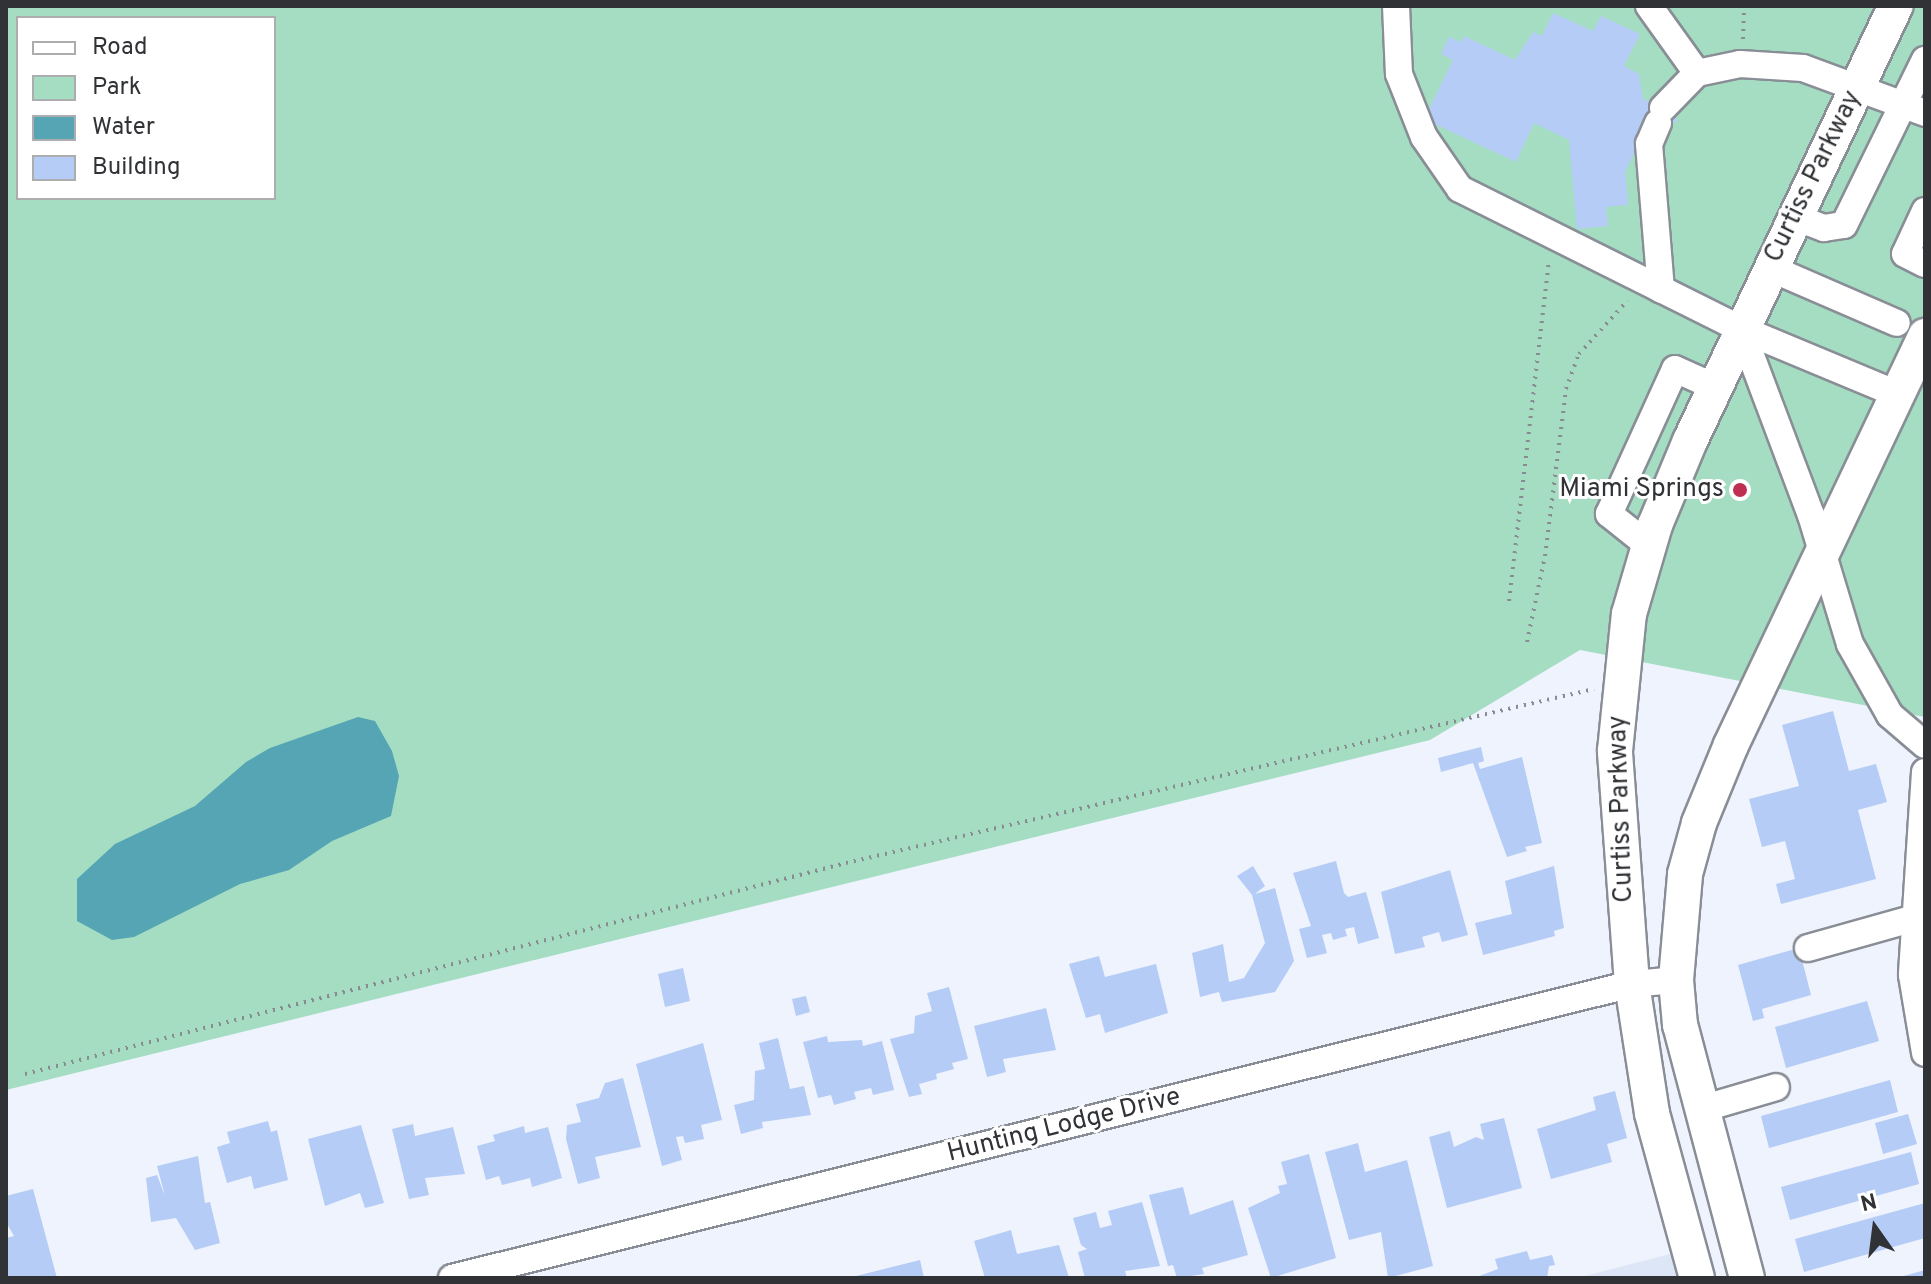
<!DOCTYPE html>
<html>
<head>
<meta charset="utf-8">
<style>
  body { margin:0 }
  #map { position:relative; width:1931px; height:1284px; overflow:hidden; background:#eef3fd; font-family:Overpass,sans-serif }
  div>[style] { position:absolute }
  .built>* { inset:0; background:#dde6f7 }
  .green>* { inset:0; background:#a4ddc1 }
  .water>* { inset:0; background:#55a5b5 }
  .building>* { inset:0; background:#b5ccf6 }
  .path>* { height:4px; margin-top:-2px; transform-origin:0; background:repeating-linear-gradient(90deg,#888b92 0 2px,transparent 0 8px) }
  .roads { filter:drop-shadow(2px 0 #898e96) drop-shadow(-2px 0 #898e96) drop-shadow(0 2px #898e96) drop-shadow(0 -2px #898e96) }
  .minor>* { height:26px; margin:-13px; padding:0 13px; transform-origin:13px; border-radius:13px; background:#fff }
  .major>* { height:34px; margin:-17px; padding:0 17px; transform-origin:17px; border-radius:17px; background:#fff }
  .dots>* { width:22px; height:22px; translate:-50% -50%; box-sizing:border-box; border:4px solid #fff; border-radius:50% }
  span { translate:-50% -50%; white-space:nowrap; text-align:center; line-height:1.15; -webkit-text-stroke:6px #fff; paint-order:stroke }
  .street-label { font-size:26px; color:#303235 }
  .poi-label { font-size:26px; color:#303235 }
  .right { translate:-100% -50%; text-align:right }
  .frame { position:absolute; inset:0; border:8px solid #303235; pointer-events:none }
  .legend { position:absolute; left:16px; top:16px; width:260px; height:184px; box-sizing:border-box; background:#fff; border:2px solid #acadae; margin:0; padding:10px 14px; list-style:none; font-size:24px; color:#303235 }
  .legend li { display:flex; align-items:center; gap:16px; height:40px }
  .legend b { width:40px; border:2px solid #acadae }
  .north { position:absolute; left:1835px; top:1188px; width:80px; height:80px; -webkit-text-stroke:6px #fff; paint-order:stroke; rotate:346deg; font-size:22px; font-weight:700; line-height:32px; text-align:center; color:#303235 }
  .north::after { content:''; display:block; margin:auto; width:28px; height:36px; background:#303235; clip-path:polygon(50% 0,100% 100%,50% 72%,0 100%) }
</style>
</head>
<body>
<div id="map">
  <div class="built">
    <div style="clip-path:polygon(1670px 1254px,1677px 1278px,1577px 1278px)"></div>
  </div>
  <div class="green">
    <div style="clip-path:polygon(evenodd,6px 6px,1925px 6px,1925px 717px,1580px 650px,1430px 740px,6px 1090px,6px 6px,18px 18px,274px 18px,274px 198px,18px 198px,18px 18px)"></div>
  </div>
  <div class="water">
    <div style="clip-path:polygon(358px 717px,375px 721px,392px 751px,399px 776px,391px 816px,332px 841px,289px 870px,240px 884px,134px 937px,112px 940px,77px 921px,77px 879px,115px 844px,195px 806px,246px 762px,270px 748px)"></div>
  </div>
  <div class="building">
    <div style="clip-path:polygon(1553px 13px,1593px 31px,1601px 16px,1640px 34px,1624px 66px,1639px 74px,1643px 99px,1676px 115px,1677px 122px,1648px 124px,1625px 172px,1628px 205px,1606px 207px,1608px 226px,1577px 229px,1569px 140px,1534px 123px,1516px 162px,1424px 119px,1453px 60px,1441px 54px,1449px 37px,1461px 42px,1464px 36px,1515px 60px,1533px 32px,1542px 36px)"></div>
    <div style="clip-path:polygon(1833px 711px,1849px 771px,1876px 764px,1887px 802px,1858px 810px,1876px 879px,1781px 904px,1776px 884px,1795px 879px,1785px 841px,1762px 847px,1749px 799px,1799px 786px,1782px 725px)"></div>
    <div style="clip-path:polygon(1481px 747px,1484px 761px,1478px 763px,1480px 769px,1522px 757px,1542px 843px,1525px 847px,1527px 851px,1507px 857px,1473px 763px,1441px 772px,1438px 758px)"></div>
    <div style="clip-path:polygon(1336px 861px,1344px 893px,1348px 897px,1366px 892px,1379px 938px,1358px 944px,1354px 927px,1345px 929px,1347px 936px,1333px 940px,1331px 933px,1322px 935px,1327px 953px,1307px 958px,1299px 929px,1311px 926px,1293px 873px)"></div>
    <div style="clip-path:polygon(1253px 866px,1265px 886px,1255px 894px,1275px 888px,1294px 961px,1275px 992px,1222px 1002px,1219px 992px,1200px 997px,1192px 953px,1223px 944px,1229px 982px,1244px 978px,1265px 943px,1252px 895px,1237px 876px)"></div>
    <div style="clip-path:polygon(1554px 866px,1564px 928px,1554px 931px,1555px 936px,1483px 955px,1475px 923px,1512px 914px,1505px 881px)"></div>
    <div style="clip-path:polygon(1450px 870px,1468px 935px,1442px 942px,1439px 932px,1422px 937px,1425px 947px,1395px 954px,1381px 892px)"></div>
    <div style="clip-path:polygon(1799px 948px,1811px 995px,1762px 1009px,1764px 1018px,1753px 1021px,1738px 965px)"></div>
    <div style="clip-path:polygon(1099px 956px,1105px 977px,1156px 964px,1168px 1013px,1105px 1033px,1100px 1014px,1086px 1018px,1069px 964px)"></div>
    <div style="clip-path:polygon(683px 968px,690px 1001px,665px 1007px,658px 974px)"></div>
    <div style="clip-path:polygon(949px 987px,968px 1059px,952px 1063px,954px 1069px,936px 1074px,937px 1079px,919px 1084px,922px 1094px,909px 1097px,890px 1039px,914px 1033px,915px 1016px,932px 1011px,927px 993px)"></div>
    <div style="clip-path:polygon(806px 996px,810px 1012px,796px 1016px,792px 999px)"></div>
    <div style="clip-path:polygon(1867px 1001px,1879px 1041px,1786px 1068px,1775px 1027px)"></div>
    <div style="clip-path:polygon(1046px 1008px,1056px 1050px,1003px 1059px,1006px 1072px,987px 1077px,974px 1026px)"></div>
    <div style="clip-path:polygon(827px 1036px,828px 1042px,862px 1040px,863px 1046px,882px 1041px,894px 1090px,873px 1095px,871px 1088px,854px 1092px,856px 1099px,834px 1105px,831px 1095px,818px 1098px,803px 1042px)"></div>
    <div style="clip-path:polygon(778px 1038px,790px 1089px,804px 1086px,811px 1115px,762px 1122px,763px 1128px,741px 1134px,734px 1105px,754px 1100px,755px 1071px,765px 1069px,759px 1043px)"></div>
    <div style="clip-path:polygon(703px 1043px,722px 1120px,701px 1125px,704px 1139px,685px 1143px,683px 1136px,676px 1137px,682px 1160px,662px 1166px,636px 1064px)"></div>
    <div style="clip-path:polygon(623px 1078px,641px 1147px,595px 1157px,600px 1178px,578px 1184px,566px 1139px,567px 1125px,581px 1122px,576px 1104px,599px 1098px,605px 1083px)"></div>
    <div style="clip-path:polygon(1890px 1080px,1898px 1112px,1769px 1148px,1761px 1116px)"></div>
    <div style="clip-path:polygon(1615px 1091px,1627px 1138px,1607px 1144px,1612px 1162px,1551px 1179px,1537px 1129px,1596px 1110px,1593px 1097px)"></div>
    <div style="clip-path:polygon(1908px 1114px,1917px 1144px,1883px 1154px,1875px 1123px)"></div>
    <div style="clip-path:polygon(1504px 1118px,1522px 1188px,1447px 1208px,1429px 1137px,1450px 1131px,1454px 1147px,1476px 1137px,1484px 1140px,1480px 1124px)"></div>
    <div style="clip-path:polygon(268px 1121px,271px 1132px,277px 1130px,288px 1180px,254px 1189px,251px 1176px,227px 1183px,217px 1147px,230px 1143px,227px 1132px)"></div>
    <div style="clip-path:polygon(413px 1124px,415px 1136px,453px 1127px,465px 1174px,425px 1178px,429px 1195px,409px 1199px,392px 1129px)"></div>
    <div style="clip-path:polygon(361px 1125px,384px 1203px,365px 1208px,360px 1193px,325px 1206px,308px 1139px)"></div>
    <div style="clip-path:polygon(524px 1126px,525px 1133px,548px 1127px,562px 1178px,532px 1187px,530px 1178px,502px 1185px,499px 1176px,486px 1180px,477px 1146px,495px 1141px,493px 1135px)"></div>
    <div style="clip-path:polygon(1358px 1143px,1365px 1172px,1407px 1160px,1433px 1266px,1388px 1278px,1381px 1232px,1349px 1240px,1325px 1152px)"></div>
    <div style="clip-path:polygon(1911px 1152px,1919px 1184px,1790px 1220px,1781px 1187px)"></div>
    <div style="clip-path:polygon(1309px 1154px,1336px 1258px,1271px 1278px,1248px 1208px,1280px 1193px,1278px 1186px,1287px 1184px,1281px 1162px)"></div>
    <div style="clip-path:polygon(198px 1156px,205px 1203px,210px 1202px,220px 1243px,195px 1250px,176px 1218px,151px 1222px,146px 1178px,157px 1175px,165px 1196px,157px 1166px)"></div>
    <div style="clip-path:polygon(1183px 1187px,1190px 1215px,1233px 1200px,1248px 1255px,1202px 1268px,1204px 1274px,1177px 1278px,1173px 1265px,1168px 1266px,1149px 1195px)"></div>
    <div style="clip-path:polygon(33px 1189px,57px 1278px,6px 1278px,6px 1238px,14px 1236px,6px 1222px,6px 1196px)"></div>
    <div style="clip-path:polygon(1142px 1202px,1160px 1266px,1125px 1271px,1127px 1278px,1085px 1278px,1078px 1252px,1087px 1249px,1081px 1245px,1073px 1218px,1096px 1212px,1100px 1228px,1112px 1225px,1108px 1211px)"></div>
    <div style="clip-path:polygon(1925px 1203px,1925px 1238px,1804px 1272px,1795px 1239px)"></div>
    <div style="clip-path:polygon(1011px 1230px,1017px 1254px,1059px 1245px,1069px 1278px,985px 1278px,974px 1241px)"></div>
    <div style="clip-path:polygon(1527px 1251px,1530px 1260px,1552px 1255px,1555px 1265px,1549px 1266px,1547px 1278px,1474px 1278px,1498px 1269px,1495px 1259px)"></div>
    <div style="clip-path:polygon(920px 1260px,924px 1278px,853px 1278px,852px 1277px)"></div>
    <div style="clip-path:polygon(1925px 1270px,1925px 1278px,1900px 1278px,1900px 1277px)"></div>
  </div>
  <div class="path">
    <div style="left:1743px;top:39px;width:33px;rotate:-88deg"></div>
    <div style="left:1509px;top:601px;width:341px;rotate:-83.3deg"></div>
    <div style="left:1527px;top:642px;width:88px;rotate:-78.2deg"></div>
    <div style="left:1545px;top:556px;width:168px;rotate:-82.8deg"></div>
    <div style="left:1566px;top:389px;width:37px;rotate:-70deg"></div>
    <div style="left:1579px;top:354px;width:72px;rotate:-47.8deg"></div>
    <div style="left:25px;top:1074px;width:848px;rotate:-14.41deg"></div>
    <div style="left:846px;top:863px;width:768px;rotate:-13.1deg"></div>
  </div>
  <div class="roads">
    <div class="minor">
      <div style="left:1396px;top:6px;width:68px;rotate:87.5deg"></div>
      <div style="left:1399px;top:74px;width:68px;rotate:68.4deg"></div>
      <div style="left:1424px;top:137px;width:63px;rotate:55.3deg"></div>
      <div style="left:1460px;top:189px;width:314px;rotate:26.5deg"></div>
      <div style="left:1741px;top:329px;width:169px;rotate:22.6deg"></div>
      <div style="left:1649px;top:6px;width:82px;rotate:54.4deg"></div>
      <div style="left:1697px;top:73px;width:44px;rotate:-11.8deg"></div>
      <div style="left:1740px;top:64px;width:63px;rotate:3.6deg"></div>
      <div style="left:1803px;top:68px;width:130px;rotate:20.2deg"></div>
      <div style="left:1663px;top:108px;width:49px;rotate:-45.8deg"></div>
      <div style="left:1658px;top:123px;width:23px;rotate:113deg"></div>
      <div style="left:1649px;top:144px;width:146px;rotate:85.3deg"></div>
      <div style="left:1925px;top:211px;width:47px;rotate:114.9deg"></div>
      <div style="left:1905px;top:254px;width:22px;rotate:27deg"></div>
      <div style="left:1795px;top:217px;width:31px;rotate:21deg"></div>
      <div style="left:1824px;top:228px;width:20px;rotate:-9deg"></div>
      <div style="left:1844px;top:225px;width:184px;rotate:-63.9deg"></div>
      <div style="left:1770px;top:268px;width:138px;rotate:23.4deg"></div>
      <div style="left:1741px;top:329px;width:199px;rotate:69.4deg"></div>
      <div style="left:1811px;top:515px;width:135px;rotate:73.2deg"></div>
      <div style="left:1850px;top:644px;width:81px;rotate:60.6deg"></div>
      <div style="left:1890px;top:715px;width:46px;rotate:40.6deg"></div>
      <div style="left:1648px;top:545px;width:50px;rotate:-141.5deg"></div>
      <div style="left:1609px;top:514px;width:159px;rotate:-65.5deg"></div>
      <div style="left:1675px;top:369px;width:44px;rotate:24.2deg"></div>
      <div style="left:1925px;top:772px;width:203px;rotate:93.7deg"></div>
      <div style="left:1912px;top:975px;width:79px;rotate:80.5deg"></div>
      <div style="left:1808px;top:948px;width:111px;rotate:-15.7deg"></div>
      <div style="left:1701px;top:1109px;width:78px;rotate:-16.3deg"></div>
      <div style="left:452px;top:1278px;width:1216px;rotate:-13.99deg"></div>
      <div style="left:1632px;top:984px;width:44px;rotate:-5.2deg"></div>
    </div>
    <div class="major">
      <div style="left:1697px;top:1278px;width:171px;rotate:-105.3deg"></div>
      <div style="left:1652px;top:1113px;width:131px;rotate:-98.8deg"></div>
      <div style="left:1632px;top:984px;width:234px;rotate:-94.2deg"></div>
      <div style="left:1615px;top:751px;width:138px;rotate:-84.2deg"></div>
      <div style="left:1629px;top:614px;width:93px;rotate:-73.7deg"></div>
      <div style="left:1655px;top:525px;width:91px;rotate:-67.4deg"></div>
      <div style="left:1690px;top:441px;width:481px;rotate:-64.7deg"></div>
      <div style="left:1747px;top:1278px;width:262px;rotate:-104.8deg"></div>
      <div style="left:1680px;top:1025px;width:45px;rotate:-95.1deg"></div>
      <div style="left:1676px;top:980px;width:106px;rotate:-85.1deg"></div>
      <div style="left:1685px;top:874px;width:53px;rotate:-74.6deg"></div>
      <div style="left:1699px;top:823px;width:84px;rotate:-67.7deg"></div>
      <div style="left:1731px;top:745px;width:453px;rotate:-64.6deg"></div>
    </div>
  </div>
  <div class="dots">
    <div style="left:1740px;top:490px;background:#bf2f52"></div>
  </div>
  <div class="street-label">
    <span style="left:1814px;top:177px;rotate:-64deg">Curtiss Parkway</span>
    <span style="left:1622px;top:809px;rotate:-92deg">Curtiss Parkway</span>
    <span style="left:1064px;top:1126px;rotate:-14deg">Hunting Lodge Drive</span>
  </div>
  <div class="poi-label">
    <span class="right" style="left:1724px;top:490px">Miami Springs</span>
  </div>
  <div class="frame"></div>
  <ul class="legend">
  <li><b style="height:10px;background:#fff"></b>Road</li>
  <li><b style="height:22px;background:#a4ddc1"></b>Park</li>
  <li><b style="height:22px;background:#55a5b5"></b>Water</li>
  <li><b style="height:22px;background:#b5ccf6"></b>Building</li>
  </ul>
  <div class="north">N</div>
</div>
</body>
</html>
